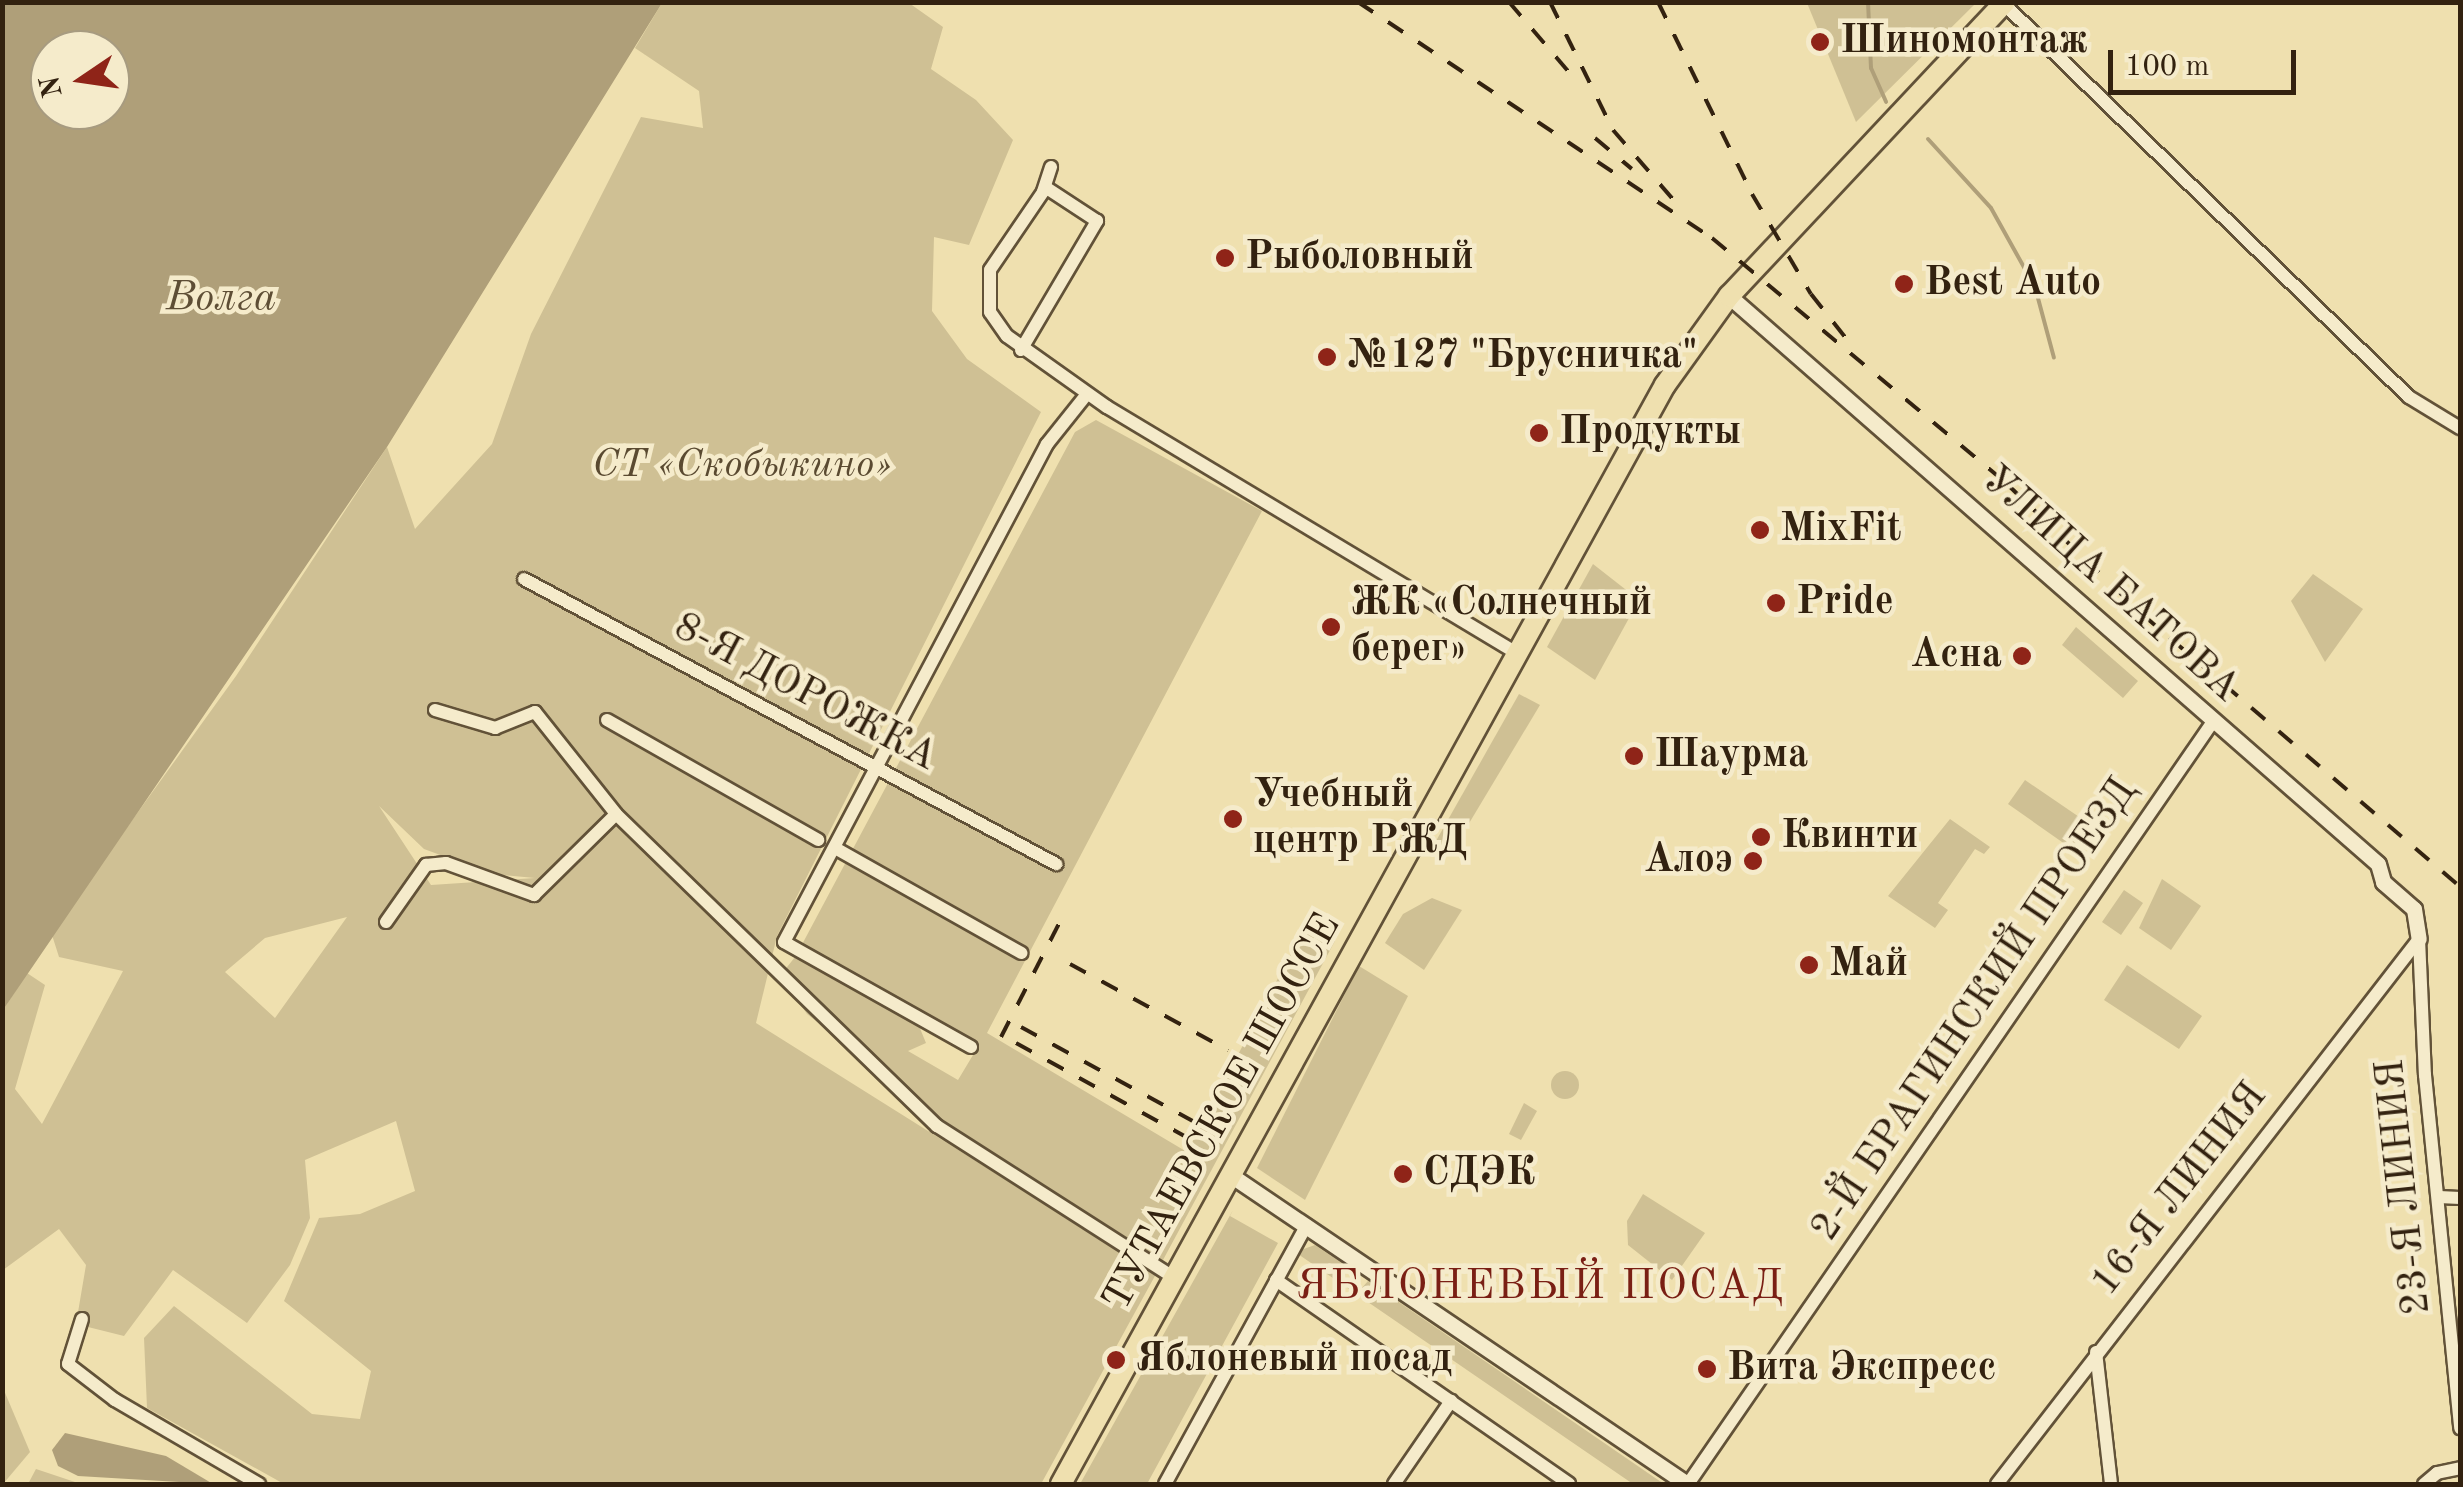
<!DOCTYPE html>
<html>
<head>
<meta charset="utf-8">
<style>
  body { margin:0 }
  #map { position:relative; width:2463px; height:1487px; overflow:hidden; background:#efe0af; font-family:"Old Standard TT",serif }
  div>[style] { position:absolute }
  .green>* { inset:0; background:#cfc094 }
  .round { border-radius:50% }
  .water>* { inset:0; background:#af9f79 }
  .stream>* { height:4px; margin:-2px; padding:0 2px; transform-origin:2px; border-radius:2px; background:#af9f79 }
  .roads { filter:drop-shadow(2px 0 #625238) drop-shadow(-2px 0 #625238) drop-shadow(0 2px #625238) drop-shadow(0 -2px #625238) }
  .minor>* { height:12px; margin:-6px; padding:0 6px; transform-origin:6px; border-radius:6px; background:#f5ebcb }
  .tertiary>* { height:15px; margin:-7.5px; padding:0 7.5px; transform-origin:7.5px; border-radius:7.5px; background:#f5ebcb }
  .primary>* { height:20px; margin:-10px; padding:0 10px; transform-origin:10px; border-radius:10px; background:#efe0af }
  .rail>* { height:4px; margin-top:-2px; transform-origin:0; background:repeating-linear-gradient(90deg,#332210 0 18px,transparent 0 36px) }
  .dots>* { width:28px; height:28px; translate:-50% -50%; box-sizing:border-box; border:5px solid #f5ebcb; border-radius:50% }
  span { translate:-50% -50%; white-space:nowrap; text-align:center; line-height:1.15; -webkit-text-stroke:9px #f5ebcb; paint-order:stroke }
  .poi-label { font-size:40px; color:#332210; font-weight:700 }
  .left { translate:0 -50%; text-align:left }
  .right { translate:-100% -50%; text-align:right }
  .park-label { font-size:40px; color:#5a4a31; font-style:italic }
  .street-label { font-size:40px; color:#332210 }
  .water-label { font-size:42px; color:#5e4e35; font-style:italic }
  .neighbourhood-label { font-size:42px; color:#7a1f14; letter-spacing:2.5px }
  .frame { position:absolute; inset:0; border:5px solid #332210; pointer-events:none }
  .north { position:absolute; left:30px; top:30px; width:100px; height:100px; box-sizing:border-box; background:#f5ebcb; border:2px solid #a79b80; border-radius:50%; rotate:257deg; font-size:28px; font-weight:700; line-height:40px; text-align:center; color:#332210 }
  .north::after { content:''; display:block; margin:auto; width:35px; height:45px; background:#8f2418; clip-path:polygon(50% 0,100% 100%,50% 72%,0 100%) }
  .scale { position:absolute; left:2108px; top:50px; width:188px; height:45px; box-sizing:border-box; border:5px solid #332210; border-top:0; padding-left:12px; font-size:30px; line-height:35px; white-space:nowrap; color:#332210; -webkit-text-stroke:8px #f5ebcb; paint-order:stroke }
</style>
</head>
<body>
<div id="map">
  <div class="green">
    <div style="clip-path:polygon(evenodd,662px 3px,909px 3px,943px 27px,931px 69px,976px 100px,1013px 140px,969px 245px,934px 237px,932px 311px,967px 359px,1041px 412px,777px 936px,756px 1023px,1156px 1274px,1041px 1484px,284px 1484px,147px 1408px,144px 1338px,174px 1306px,312px 1414px,360px 1419px,371px 1371px,284px 1301px,319px 1218px,360px 1214px,415px 1191px,396px 1121px,305px 1160px,310px 1218px,290px 1265px,247px 1323px,173px 1270px,124px 1336px,76px 1324px,86px 1265px,59px 1229px,3px 1270px,3px 1010px,27px 973px,45px 985px,15px 1089px,42px 1124px,123px 971px,59px 957px,52px 935px,71px 905px,236px 676px,387px 447px,415px 529px,492px 444px,531px 334px,641px 117px,703px 128px,699px 91px,635px 48px,662px 3px,379px 806px,424px 849px,492px 874px,535px 878px,431px 885px,379px 806px,662px 3px,347px 917px,275px 1018px,225px 972px,265px 938px,347px 917px)"></div>
    <div style="clip-path:polygon(1807px 3px,1976px 3px,1856px 122px)"></div>
    <div style="clip-path:polygon(1096px 420px,1262px 511px,987px 1033px,1187px 1152px,1308px 921px,1335px 941px,1163px 1260px,963px 1135px,807px 1014px,780px 976px,795px 957px,919px 1026px,926px 1043px,908px 1051px,958px 1080px,976px 1050px,798px 952px,1075px 432px)"></div>
    <div style="clip-path:polygon(1593px 564px,1639px 600px,1595px 680px,1547px 647px)"></div>
    <div style="clip-path:polygon(2313px 574px,2363px 609px,2325px 662px,2291px 601px)"></div>
    <div style="clip-path:polygon(2076px 627px,2138px 681px,2123px 698px,2062px 645px)"></div>
    <div style="clip-path:polygon(1519px 694px,1540px 705px,1450px 855px,1436px 841px)"></div>
    <div style="clip-path:polygon(2025px 780px,2088px 823px,2072px 849px,2008px 804px)"></div>
    <div style="clip-path:polygon(1950px 819px,1990px 847px,1984px 854px,1975px 849px,1938px 903px,1948px 910px,1935px 928px,1888px 896px)"></div>
    <div style="clip-path:polygon(2162px 879px,2201px 906px,2171px 950px,2139px 928px)"></div>
    <div style="clip-path:polygon(2124px 890px,2143px 903px,2121px 935px,2102px 922px)"></div>
    <div style="clip-path:polygon(1432px 898px,1462px 910px,1424px 970px,1385px 943px,1403px 914px)"></div>
    <div style="clip-path:polygon(2127px 965px,2202px 1016px,2179px 1049px,2104px 1000px)"></div>
    <div style="clip-path:polygon(1359px 966px,1408px 996px,1305px 1200px,1257px 1168px)"></div>
    <div class="round" style="left:1551px;top:1071px;width:28px;height:28px"></div>
    <div style="clip-path:polygon(1524px 1103px,1537px 1111px,1521px 1140px,1509px 1134px)"></div>
    <div style="clip-path:polygon(1643px 1194px,1705px 1233px,1672px 1280px,1628px 1245px,1627px 1221px)"></div>
    <div style="clip-path:polygon(1233px 1210px,1230px 1216px,1278px 1243px,1147px 1484px,1080px 1484px)"></div>
    <div style="clip-path:polygon(1315px 1245px,1346px 1266px,1345px 1279px,1361px 1289px,1368px 1281px,1664px 1484px,1633px 1484px,1295px 1252px)"></div>
    <div style="clip-path:polygon(3px 1388px,30px 1452px,3px 1484px,2px 1484px)"></div>
    <div style="clip-path:polygon(36px 1469px,81px 1484px,28px 1484px)"></div>
  </div>
  <div class="water">
    <div style="clip-path:polygon(evenodd,3px 2px,662px 3px,387px 447px,3px 1010px,3px 2px,50px 50px,110px 50px,110px 110px,50px 110px,50px 50px)"></div>
    <div style="clip-path:polygon(65px 1433px,166px 1456px,213px 1484px,78px 1476px,58px 1466px,52px 1450px)"></div>
  </div>
  <div class="stream">
    <div style="left:1868px;top:2px;width:66px;rotate:87.4deg"></div>
    <div style="left:1871px;top:68px;width:37px;rotate:66deg"></div>
    <div style="left:1928px;top:139px;width:93px;rotate:47.6deg"></div>
    <div style="left:1991px;top:208px;width:90px;rotate:60.9deg"></div>
    <div style="left:2035px;top:287px;width:73px;rotate:75deg"></div>
  </div>
  <div class="roads">
    <div class="minor">
      <div style="left:2004px;top:4px;width:564px;rotate:44.14deg"></div>
      <div style="left:2409px;top:397px;width:60px;rotate:31.3deg"></div>
      <div style="left:1051px;top:167px;width:26px;rotate:108deg"></div>
      <div style="left:1043px;top:192px;width:94px;rotate:124.2deg"></div>
      <div style="left:990px;top:270px;width:42px;rotate:90deg"></div>
      <div style="left:990px;top:312px;width:29px;rotate:55deg"></div>
      <div style="left:1007px;top:336px;width:123px;rotate:35.4deg"></div>
      <div style="left:1107px;top:407px;width:477px;rotate:31deg"></div>
      <div style="left:1021px;top:350px;width:150px;rotate:-59.5deg"></div>
      <div style="left:1097px;top:221px;width:62px;rotate:-146.8deg"></div>
      <div style="left:524px;top:579px;width:604px;rotate:28.18deg"></div>
      <div style="left:435px;top:710px;width:63px;rotate:16.7deg"></div>
      <div style="left:495px;top:728px;width:43px;rotate:-21.8deg"></div>
      <div style="left:535px;top:712px;width:130px;rotate:51.5deg"></div>
      <div style="left:616px;top:814px;width:448px;rotate:44.2deg"></div>
      <div style="left:937px;top:1126px;width:280px;rotate:32.6deg"></div>
      <div style="left:607px;top:720px;width:243px;rotate:29.6deg"></div>
      <div style="left:835px;top:848px;width:214px;rotate:29.4deg"></div>
      <div style="left:386px;top:922px;width:70px;rotate:-54.9deg"></div>
      <div style="left:426px;top:865px;width:20px;rotate:-6deg"></div>
      <div style="left:446px;top:863px;width:94px;rotate:20deg"></div>
      <div style="left:534px;top:895px;width:115px;rotate:-44.6deg"></div>
      <div style="left:2419px;top:939px;width:136px;rotate:87.5deg"></div>
      <div style="left:2425px;top:1075px;width:355px;rotate:84.3deg"></div>
      <div style="left:971px;top:1047px;width:214px;rotate:-150.7deg"></div>
      <div style="left:784px;top:942px;width:563px;rotate:-62.16deg"></div>
      <div style="left:1047px;top:444px;width:64px;rotate:-51.3deg"></div>
      <div style="left:2439px;top:1197px;width:21px;rotate:3deg"></div>
      <div style="left:1276px;top:1280px;width:357px;rotate:34.8deg"></div>
      <div style="left:82px;top:1319px;width:47px;rotate:107.3deg"></div>
      <div style="left:68px;top:1364px;width:59px;rotate:37.5deg"></div>
      <div style="left:115px;top:1400px;width:167px;rotate:30.3deg"></div>
      <div style="left:2096px;top:1352px;width:133px;rotate:83.5deg"></div>
      <div style="left:1165px;top:1484px;width:295px;rotate:-61.3deg"></div>
      <div style="left:1394px;top:1484px;width:101px;rotate:-55.5deg"></div>
      <div style="left:1688px;top:1484px;width:928px;rotate:-55.45deg"></div>
      <div style="left:1997px;top:1484px;width:689px;rotate:-52.25deg"></div>
      <div style="left:2424px;top:1484px;width:17px;rotate:-40deg"></div>
      <div style="left:2437px;top:1473px;width:24px;rotate:-12deg"></div>
    </div>
    <div class="tertiary">
      <div style="left:1729px;top:296px;width:862px;rotate:41.19deg"></div>
      <div style="left:2378px;top:864px;width:19px;rotate:74deg"></div>
      <div style="left:2383px;top:882px;width:41px;rotate:41.1deg"></div>
      <div style="left:2414px;top:909px;width:30px;rotate:81deg"></div>
      <div style="left:1229px;top:1174px;width:553px;rotate:34.09deg"></div>
    </div>
    <div class="primary">
      <div style="left:1061px;top:1484px;width:1254px;rotate:-61.21deg"></div>
      <div style="left:1665px;top:385px;width:110px;rotate:-54.3deg"></div>
      <div style="left:1729px;top:296px;width:403px;rotate:-46.8deg"></div>
    </div>
  </div>
  <div class="rail">
    <div style="left:1358px;top:2px;width:425px;rotate:33.7deg"></div>
    <div style="left:1712px;top:238px;width:386px;rotate:39.8deg"></div>
    <div style="left:2008px;top:485px;width:186px;rotate:43.9deg"></div>
    <div style="left:2142px;top:614px;width:419px;rotate:40.6deg"></div>
    <div style="left:1509px;top:2px;width:100px;rotate:49.5deg"></div>
    <div style="left:1550px;top:2px;width:143px;rotate:63.8deg"></div>
    <div style="left:1613px;top:130px;width:98px;rotate:49.1deg"></div>
    <div style="left:1658px;top:2px;width:214px;rotate:63.9deg"></div>
    <div style="left:1752px;top:194px;width:116px;rotate:59.5deg"></div>
    <div style="left:1811px;top:294px;width:66px;rotate:51.7deg"></div>
    <div style="left:1595px;top:138px;width:48px;rotate:40deg"></div>
    <div style="left:1070px;top:964px;width:180px;rotate:28.6deg"></div>
    <div style="left:1021px;top:1027px;width:202px;rotate:28.7deg"></div>
    <div style="left:1001px;top:1037px;width:134px;rotate:-62.9deg"></div>
    <div style="left:1016px;top:1043px;width:196px;rotate:28.9deg"></div>
  </div>
  <div class="dots">
    <div style="left:1820px;top:42px;background:#8f2418"></div>
    <div style="left:1225px;top:258px;background:#8f2418"></div>
    <div style="left:1904px;top:284px;background:#8f2418"></div>
    <div style="left:1327px;top:357px;background:#8f2418"></div>
    <div style="left:1539px;top:433px;background:#8f2418"></div>
    <div style="left:1760px;top:530px;background:#8f2418"></div>
    <div style="left:1776px;top:603px;background:#8f2418"></div>
    <div style="left:1331px;top:627px;background:#8f2418"></div>
    <div style="left:2022px;top:656px;background:#8f2418"></div>
    <div style="left:1634px;top:756px;background:#8f2418"></div>
    <div style="left:1233px;top:819px;background:#8f2418"></div>
    <div style="left:1761px;top:837px;background:#8f2418"></div>
    <div style="left:1753px;top:861px;background:#8f2418"></div>
    <div style="left:1809px;top:965px;background:#8f2418"></div>
    <div style="left:1403px;top:1174px;background:#8f2418"></div>
    <div style="left:1116px;top:1360px;background:#8f2418"></div>
    <div style="left:1707px;top:1369px;background:#8f2418"></div>
  </div>
  <div class="poi-label">
    <span class="left" style="left:1840px;top:42px">Шиномонтаж</span>
    <span class="left" style="left:1245px;top:258px">Рыболовный</span>
    <span class="left" style="left:1924px;top:284px">Best Auto</span>
    <span class="left" style="left:1347px;top:357px">№127 "Брусничка"</span>
    <span class="left" style="left:1559px;top:433px">Продукты</span>
    <span class="left" style="left:1780px;top:530px">MixFit</span>
    <span class="left" style="left:1796px;top:603px">Pride</span>
    <span class="left" style="left:1351px;top:627px">ЖК «Солнечный<br>берег»</span>
    <span class="right" style="left:2002px;top:656px">Асна</span>
    <span class="left" style="left:1654px;top:756px">Шаурма</span>
    <span class="left" style="left:1253px;top:819px">Учебный<br>центр РЖД</span>
    <span class="left" style="left:1781px;top:837px">Квинти</span>
    <span class="right" style="left:1733px;top:861px">Алоэ</span>
    <span class="left" style="left:1829px;top:965px">Май</span>
    <span class="left" style="left:1423px;top:1174px">СДЭК</span>
    <span class="left" style="left:1136px;top:1360px">Яблоневый посад</span>
    <span class="left" style="left:1727px;top:1369px">Вита Экспресс</span>
  </div>
  <div class="park-label">
    <span style="left:742px;top:466px">СТ «Скобыкино»</span>
  </div>
  <div class="street-label">
    <span style="left:2110px;top:585px;rotate:42deg">УЛИЦА БАТОВА</span>
    <span style="left:805px;top:693px;rotate:28deg">8-Я ДОРОЖКА</span>
    <span style="left:1975px;top:1010px;rotate:-56deg">2-Й БРАГИНСКИЙ ПРОЕЗД</span>
    <span style="left:1223px;top:1113px;rotate:-61deg">ТУТАЕВСКОЕ ШОССЕ</span>
    <span style="left:2405px;top:1187px;rotate:-96deg">23-Я ЛИНИЯ</span>
    <span style="left:2180px;top:1190px;rotate:-52deg">16-Я ЛИНИЯ</span>
  </div>
  <div class="water-label">
    <span style="left:221px;top:299px">Волга</span>
  </div>
  <div class="neighbourhood-label">
    <span style="left:1541px;top:1287px">ЯБЛОНЕВЫЙ ПОСАД</span>
  </div>
  <div class="frame"></div>
  <div class="north">N</div>
  <div class="scale">100 m</div>
</div>
</body>
</html>
